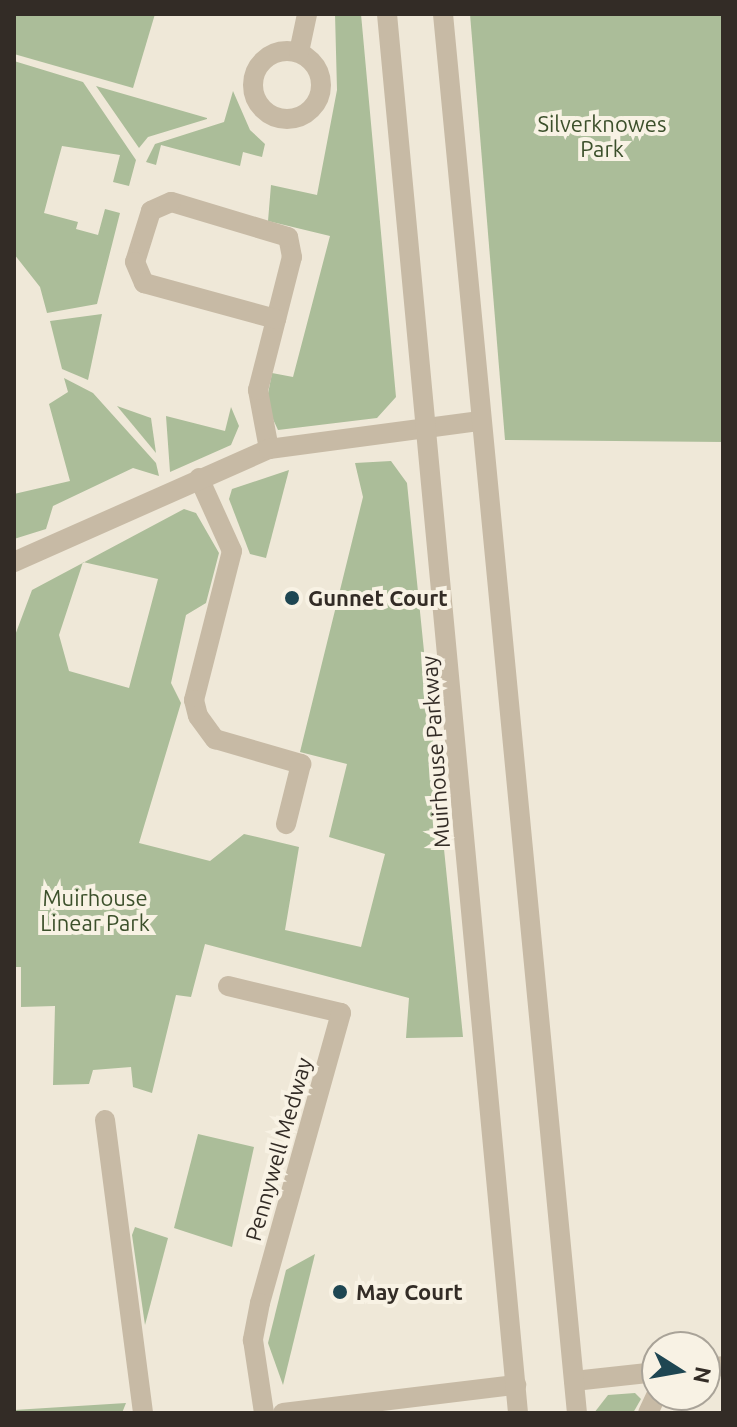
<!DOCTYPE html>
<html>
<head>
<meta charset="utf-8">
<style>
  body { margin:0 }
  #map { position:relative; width:737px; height:1427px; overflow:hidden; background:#efe8d8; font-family:Ubuntu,sans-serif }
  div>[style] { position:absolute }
  .green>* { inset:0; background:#abbd99 }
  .minor>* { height:20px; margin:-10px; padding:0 10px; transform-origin:10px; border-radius:10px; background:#c7baa5 }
  .minor>.ring { margin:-10px; padding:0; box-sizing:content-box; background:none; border:20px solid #c7baa5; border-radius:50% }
  .tertiary>* { height:20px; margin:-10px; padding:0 10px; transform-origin:10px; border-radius:10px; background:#c7baa5 }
  .dots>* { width:22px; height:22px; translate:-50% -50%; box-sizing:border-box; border:4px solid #f8f2e4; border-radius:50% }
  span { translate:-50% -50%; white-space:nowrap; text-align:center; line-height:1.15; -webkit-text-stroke:8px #f8f2e4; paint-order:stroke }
  .park-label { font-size:22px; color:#3c502b }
  .poi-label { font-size:22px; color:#332c26; font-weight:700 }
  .left { translate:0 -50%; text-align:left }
  .street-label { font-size:22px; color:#332c26 }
  .frame { position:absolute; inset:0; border:16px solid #332c26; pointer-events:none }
  .north { position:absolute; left:641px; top:1331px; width:80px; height:80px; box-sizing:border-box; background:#f8f2e4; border:2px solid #a9a398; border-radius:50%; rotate:101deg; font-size:22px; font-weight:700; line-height:32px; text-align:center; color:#332c26 }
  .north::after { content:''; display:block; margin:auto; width:28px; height:36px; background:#1e4652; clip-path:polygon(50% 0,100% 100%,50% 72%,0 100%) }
</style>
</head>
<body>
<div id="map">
  <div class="green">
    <div style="clip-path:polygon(14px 14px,155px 14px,133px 88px,14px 54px)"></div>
    <div style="clip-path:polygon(335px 14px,361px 14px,396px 397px,377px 418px,278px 430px,266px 404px,272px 373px,293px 377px,330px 236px,268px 221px,271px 185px,317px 195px,337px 90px)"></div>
    <div style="clip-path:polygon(470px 14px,723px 14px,723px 442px,505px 440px)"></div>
    <div style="clip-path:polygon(14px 61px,83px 82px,136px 160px,129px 186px,113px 182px,120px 155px,62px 146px,53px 179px,44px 213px,78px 222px,76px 229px,98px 235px,105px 209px,120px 213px,97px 304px,47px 313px,40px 287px,14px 254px)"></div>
    <div style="clip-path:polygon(96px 86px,207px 118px,207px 119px,148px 137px,139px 148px)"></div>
    <div style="clip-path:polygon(233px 91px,250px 130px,265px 144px,262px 157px,243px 152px,240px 166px,161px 145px,156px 165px,146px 162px,155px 144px,224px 122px)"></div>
    <div style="clip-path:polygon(102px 314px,88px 380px,62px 369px,50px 321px)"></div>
    <div style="clip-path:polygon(64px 378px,93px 393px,156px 463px,159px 476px,133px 468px,53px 506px,46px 529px,14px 539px,14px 494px,70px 481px,49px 404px,68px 392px)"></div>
    <div style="clip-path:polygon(117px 406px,151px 418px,156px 453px)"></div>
    <div style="clip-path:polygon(231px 407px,239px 426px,231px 445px,170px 472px,166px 416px,225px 431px)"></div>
    <div style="clip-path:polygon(evenodd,391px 461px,407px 483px,463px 1037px,406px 1038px,409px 998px,205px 944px,191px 997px,176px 995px,152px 1093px,133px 1087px,131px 1067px,93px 1070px,89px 1084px,53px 1085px,55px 1006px,21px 1007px,21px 967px,14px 967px,14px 638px,32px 590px,184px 509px,196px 513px,219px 553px,206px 603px,186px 615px,171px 683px,181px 703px,139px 843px,210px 861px,244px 834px,299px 847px,285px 930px,361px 947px,385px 854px,329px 837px,347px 764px,300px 752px,363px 497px,355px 463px,391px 461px,83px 562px,158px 579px,129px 688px,69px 671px,59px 635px,83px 562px)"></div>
    <div style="clip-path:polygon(289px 470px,266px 558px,250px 554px,229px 499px,232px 489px)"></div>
    <div style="clip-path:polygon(198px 1134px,254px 1147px,232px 1247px,174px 1228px)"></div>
    <div style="clip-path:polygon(135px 1227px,168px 1238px,145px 1325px,132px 1235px)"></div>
    <div style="clip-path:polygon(315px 1254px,283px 1385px,268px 1343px,286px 1270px)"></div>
    <div style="clip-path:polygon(635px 1393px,641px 1399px,633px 1413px,594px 1413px,608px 1395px)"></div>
    <div style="clip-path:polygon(126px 1403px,122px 1413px,14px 1413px,14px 1410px)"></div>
  </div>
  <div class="minor">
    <div class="ring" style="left:253px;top:51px;width:48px;height:48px"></div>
    <div style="left:299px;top:52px;width:39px;rotate:-78deg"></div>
    <div style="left:269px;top:449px;width:60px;rotate:-100.6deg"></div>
    <div style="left:258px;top:390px;width:137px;rotate:-75.7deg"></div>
    <div style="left:292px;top:257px;width:20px;rotate:-101deg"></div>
    <div style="left:288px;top:237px;width:122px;rotate:-163.3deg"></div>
    <div style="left:171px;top:202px;width:22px;rotate:156deg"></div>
    <div style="left:151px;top:211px;width:53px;rotate:107.4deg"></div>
    <div style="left:135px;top:262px;width:23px;rotate:67deg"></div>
    <div style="left:144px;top:283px;width:137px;rotate:15.3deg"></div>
    <div style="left:199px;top:478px;width:80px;rotate:65.7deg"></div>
    <div style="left:232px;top:551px;width:154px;rotate:104.3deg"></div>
    <div style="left:194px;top:700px;width:16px;rotate:76deg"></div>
    <div style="left:198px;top:716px;width:29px;rotate:54deg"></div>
    <div style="left:215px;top:739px;width:90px;rotate:16.2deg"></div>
    <div style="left:301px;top:764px;width:62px;rotate:104deg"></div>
    <div style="left:14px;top:562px;width:279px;rotate:-23.9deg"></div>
    <div style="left:269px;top:449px;width:213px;rotate:-7.6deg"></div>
    <div style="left:228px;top:986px;width:116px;rotate:13.4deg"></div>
    <div style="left:341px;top:1013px;width:301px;rotate:105.6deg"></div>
    <div style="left:260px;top:1303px;width:38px;rotate:101deg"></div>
    <div style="left:253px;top:1340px;width:74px;rotate:81.4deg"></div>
    <div style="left:105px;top:1120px;width:295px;rotate:82.6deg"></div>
    <div style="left:705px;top:1368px;width:18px;rotate:-6deg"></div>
    <div style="left:574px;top:1381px;width:83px;rotate:-6.2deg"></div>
    <div style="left:283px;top:1413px;width:235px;rotate:-6.9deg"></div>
    <div style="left:648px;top:1413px;width:21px;rotate:-65deg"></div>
  </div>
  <div class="tertiary">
    <div style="left:387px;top:14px;width:1405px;rotate:84.65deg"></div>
    <div style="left:443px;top:14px;width:1405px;rotate:84.53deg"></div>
  </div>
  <div class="dots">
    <div style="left:292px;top:598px;background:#1e4652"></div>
    <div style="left:340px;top:1292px;background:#1e4652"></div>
  </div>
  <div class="park-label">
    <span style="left:602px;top:136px">Silverknowes<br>Park</span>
    <span style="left:95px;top:910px">Muirhouse<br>Linear Park</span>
  </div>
  <div class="poi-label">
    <span class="left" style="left:308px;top:598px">Gunnet Court</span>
    <span class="left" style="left:356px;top:1292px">May Court</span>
  </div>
  <div class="street-label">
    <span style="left:435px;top:752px;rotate:-94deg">Muirhouse Parkway</span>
    <span style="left:278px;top:1149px;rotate:-74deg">Pennywell Medway</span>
  </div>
  <div class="frame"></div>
  <div class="north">N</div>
</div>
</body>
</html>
